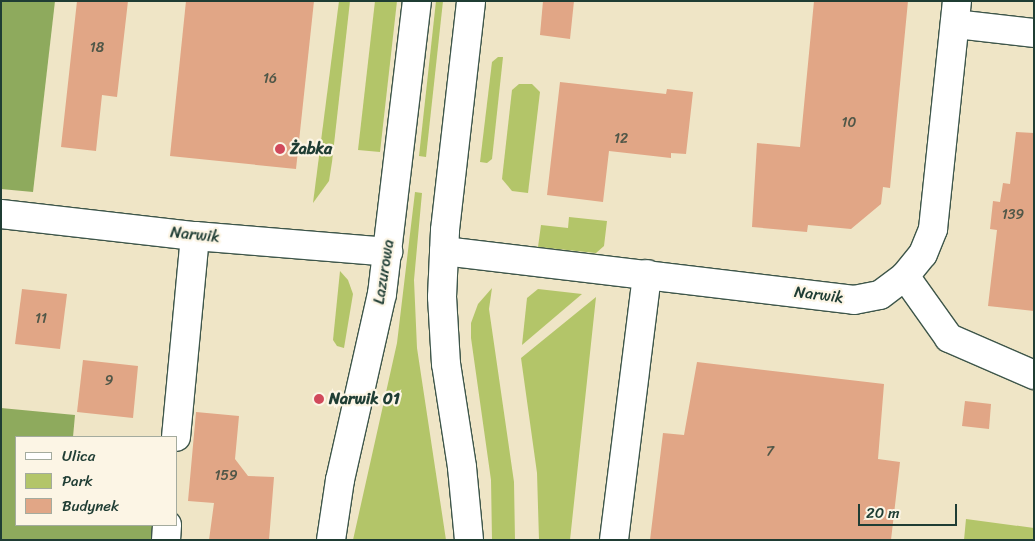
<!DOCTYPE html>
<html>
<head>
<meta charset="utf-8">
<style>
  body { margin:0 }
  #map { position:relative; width:1035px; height:541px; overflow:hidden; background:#efe5c6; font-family:Sriracha,sans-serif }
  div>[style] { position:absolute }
  .green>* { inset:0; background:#b3c569 }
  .forest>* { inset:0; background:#8eaa5d }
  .building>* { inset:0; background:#e1a686 }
  .roads { filter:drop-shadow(1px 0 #3e564a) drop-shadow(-1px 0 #3e564a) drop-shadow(0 1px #3e564a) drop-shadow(0 -1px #3e564a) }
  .minor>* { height:28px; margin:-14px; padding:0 14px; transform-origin:14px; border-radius:14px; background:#fff }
  .major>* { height:28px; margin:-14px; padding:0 14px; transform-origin:14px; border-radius:14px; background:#fff }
  .dots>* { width:14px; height:14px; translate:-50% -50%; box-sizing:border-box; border:2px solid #fcf5e5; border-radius:50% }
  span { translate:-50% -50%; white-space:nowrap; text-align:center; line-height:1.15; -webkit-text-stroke:4.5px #fcf5e5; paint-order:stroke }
  .number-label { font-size:14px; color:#505748 }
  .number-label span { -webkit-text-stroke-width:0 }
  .poi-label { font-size:16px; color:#1f3d34; font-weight:700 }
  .left { translate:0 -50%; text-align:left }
  .street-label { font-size:16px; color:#1f3d34 }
  .frame { position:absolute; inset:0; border:2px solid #1f3d34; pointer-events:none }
  .legend { position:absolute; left:15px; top:436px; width:162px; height:90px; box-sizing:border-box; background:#fcf5e5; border:1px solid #a4ab9e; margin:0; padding:6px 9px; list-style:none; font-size:15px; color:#1f3d34 }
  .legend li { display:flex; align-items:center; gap:10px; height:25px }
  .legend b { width:25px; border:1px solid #a4ab9e }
  .scale { position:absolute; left:858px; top:504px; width:99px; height:22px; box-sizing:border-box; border:2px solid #1f3d34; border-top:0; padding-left:6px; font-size:15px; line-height:18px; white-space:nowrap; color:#1f3d34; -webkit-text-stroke:4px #fcf5e5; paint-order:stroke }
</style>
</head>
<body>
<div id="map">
  <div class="green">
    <div style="clip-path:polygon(339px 1px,350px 1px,332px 162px,329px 181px,313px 203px)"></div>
    <div style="clip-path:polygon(375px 1px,397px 1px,380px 152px,358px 150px)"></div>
    <div style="clip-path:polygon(436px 1px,443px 1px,426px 157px,419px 156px)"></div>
    <div style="clip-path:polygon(498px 57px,503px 57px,492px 159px,487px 163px,480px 162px,492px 62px)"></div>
    <div style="clip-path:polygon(519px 84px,532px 84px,540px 92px,528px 193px,512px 191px,502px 179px,512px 90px)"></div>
    <div style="clip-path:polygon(415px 192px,422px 193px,414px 280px,417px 348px,446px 540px,353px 540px,397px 343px)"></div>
    <div style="clip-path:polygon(569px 217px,607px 221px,604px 246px,596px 253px,538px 247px,541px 225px,568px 228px)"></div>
    <div style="clip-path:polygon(340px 271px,348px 280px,353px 294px,344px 348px,337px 346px,333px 340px)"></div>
    <div style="clip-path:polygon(492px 288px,489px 309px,514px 482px,515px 540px,492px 540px,491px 480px,471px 338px,471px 323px,478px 304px)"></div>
    <div style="clip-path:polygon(538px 289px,582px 294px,522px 345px,527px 298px)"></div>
    <div style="clip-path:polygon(596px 297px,570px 540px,539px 540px,537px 473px,521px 358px)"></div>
    <div style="clip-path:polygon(966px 519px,1034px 528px,1034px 540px,964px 540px)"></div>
  </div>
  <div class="forest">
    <div style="clip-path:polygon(1px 1px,55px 1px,33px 192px,1px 189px)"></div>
    <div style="clip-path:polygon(1px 408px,75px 415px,73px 437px,16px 437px,16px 525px,155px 525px,153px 540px,1px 540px)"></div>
  </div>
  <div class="building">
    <div style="clip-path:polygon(77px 1px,128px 1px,117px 97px,102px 95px,96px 151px,61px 147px)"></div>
    <div style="clip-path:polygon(186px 1px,314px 1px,296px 169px,170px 156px)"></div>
    <div style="clip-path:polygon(543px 1px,574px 1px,570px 39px,540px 35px)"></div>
    <div style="clip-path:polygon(814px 1px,908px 1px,890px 188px,883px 187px,881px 204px,851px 229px,808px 225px,807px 232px,752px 227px,757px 143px,800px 147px)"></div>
    <div style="clip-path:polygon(560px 82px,666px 94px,667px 89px,693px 92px,686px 154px,671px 153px,671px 158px,609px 151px,603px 202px,547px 195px)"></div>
    <div style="clip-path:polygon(1016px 132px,1034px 133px,1034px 311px,988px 306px,997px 230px,990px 229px,993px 201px,1000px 202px,1003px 183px,1010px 184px)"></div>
    <div style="clip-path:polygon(22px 289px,67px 294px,60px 349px,15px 344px)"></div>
    <div style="clip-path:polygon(83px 360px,138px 366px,133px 418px,77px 412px)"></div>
    <div style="clip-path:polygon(697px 362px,884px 384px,878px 459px,900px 462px,891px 540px,650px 540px,663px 433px,684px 435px)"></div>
    <div style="clip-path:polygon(965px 401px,991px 404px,989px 429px,962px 426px)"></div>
    <div style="clip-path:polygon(196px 412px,239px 416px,235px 459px,248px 476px,274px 477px,269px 540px,209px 540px,214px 503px,188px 501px)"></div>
  </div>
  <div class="roads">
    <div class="minor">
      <div style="left:955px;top:24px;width:80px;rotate:6.5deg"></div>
      <div style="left:1px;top:214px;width:195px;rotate:6.5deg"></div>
      <div style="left:195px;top:236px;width:194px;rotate:4.7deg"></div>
      <div style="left:444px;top:251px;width:413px;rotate:6.8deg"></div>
      <div style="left:854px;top:300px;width:26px;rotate:-11deg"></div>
      <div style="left:880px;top:295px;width:31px;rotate:-37deg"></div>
      <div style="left:905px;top:276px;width:28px;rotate:-51deg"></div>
      <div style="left:923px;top:254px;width:27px;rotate:-68deg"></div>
      <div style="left:933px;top:229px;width:229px;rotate:-84deg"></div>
      <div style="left:905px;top:276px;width:76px;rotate:54.6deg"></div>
      <div style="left:949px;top:338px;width:93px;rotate:23.5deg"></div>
      <div style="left:176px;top:437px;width:202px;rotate:-84.6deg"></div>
      <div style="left:166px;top:540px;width:15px;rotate:-86deg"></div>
      <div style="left:614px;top:540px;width:268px;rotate:-82.9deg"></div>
    </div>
    <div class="major">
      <div style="left:331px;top:540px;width:61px;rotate:-81.5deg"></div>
      <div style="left:340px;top:480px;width:191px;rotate:-77.3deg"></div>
      <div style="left:382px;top:294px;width:295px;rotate:-83.2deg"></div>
      <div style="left:469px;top:540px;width:73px;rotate:-95.5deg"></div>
      <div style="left:462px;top:467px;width:104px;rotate:-98.8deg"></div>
      <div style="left:446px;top:364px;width:67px;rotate:-93.4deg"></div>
      <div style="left:442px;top:297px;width:67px;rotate:-87.4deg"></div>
      <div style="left:445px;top:230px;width:230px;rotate:-83.5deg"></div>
    </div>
  </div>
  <div class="dots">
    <div style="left:280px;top:149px;background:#d1495b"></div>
    <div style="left:319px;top:399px;background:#d1495b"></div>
  </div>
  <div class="number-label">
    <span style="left:97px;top:48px">18</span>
    <span style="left:270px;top:79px">16</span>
    <span style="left:849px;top:123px">10</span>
    <span style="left:621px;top:139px">12</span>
    <span style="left:1013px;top:215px">139</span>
    <span style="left:41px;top:319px">11</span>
    <span style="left:109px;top:381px">9</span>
    <span style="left:770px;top:452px">7</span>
    <span style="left:226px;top:476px">159</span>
  </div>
  <div class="poi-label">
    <span class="left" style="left:290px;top:149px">Żabka</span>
    <span class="left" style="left:329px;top:399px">Narwik 01</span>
  </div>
  <div class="street-label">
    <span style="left:195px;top:235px;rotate:6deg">Narwik</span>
    <span style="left:384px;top:272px;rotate:-81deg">Lazurowa</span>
    <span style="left:819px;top:295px;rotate:7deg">Narwik</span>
  </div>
  <div class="frame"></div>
  <ul class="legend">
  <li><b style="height:6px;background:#fff"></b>Ulica</li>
  <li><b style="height:14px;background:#b3c569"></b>Park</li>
  <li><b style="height:14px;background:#e1a686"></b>Budynek</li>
  </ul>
  <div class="scale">20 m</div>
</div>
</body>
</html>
